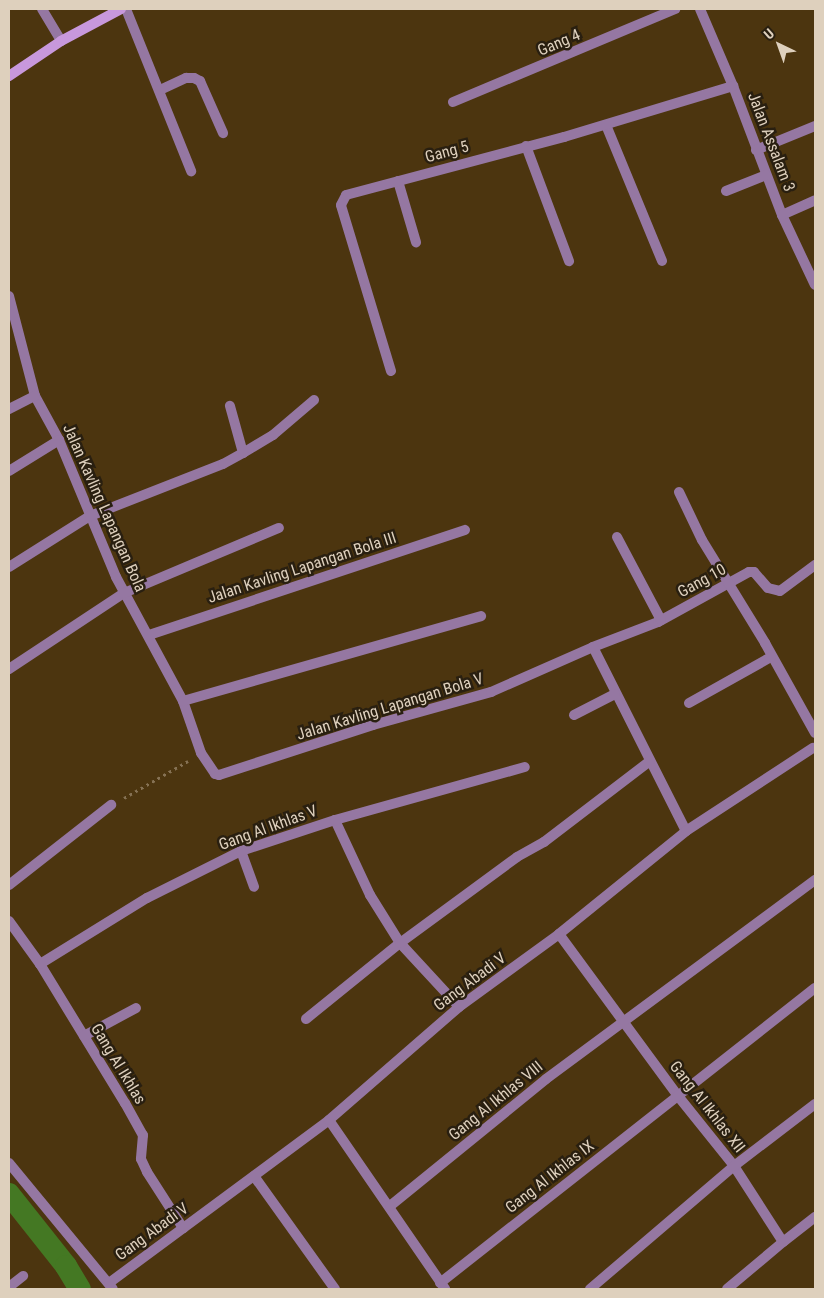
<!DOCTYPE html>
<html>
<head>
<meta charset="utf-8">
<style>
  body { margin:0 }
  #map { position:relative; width:824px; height:1298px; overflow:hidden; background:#4c350f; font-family:"Roboto Condensed",sans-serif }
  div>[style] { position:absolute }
  .canal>* { height:22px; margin:-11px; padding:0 11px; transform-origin:11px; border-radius:11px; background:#447823 }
  .path>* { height:3px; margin-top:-1.5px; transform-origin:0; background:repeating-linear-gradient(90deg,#867254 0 2.5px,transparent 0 6.5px) }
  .street>* { height:10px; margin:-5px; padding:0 5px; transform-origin:5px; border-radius:5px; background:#9577a2 }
  .secondary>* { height:10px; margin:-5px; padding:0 5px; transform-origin:5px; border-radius:5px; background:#c898dc }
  span { translate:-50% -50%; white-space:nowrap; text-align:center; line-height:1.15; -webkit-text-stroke:5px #291f10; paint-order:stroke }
  .street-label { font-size:16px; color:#ded0bd }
  .frame { position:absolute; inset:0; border:10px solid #ded0bd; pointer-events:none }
  .north { position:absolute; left:754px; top:20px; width:50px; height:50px; -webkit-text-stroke:4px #291f10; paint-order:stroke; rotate:318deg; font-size:14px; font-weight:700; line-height:20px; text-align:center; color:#ded0bd }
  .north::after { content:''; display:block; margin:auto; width:18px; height:22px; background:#ded0bd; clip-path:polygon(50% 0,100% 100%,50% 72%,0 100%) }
</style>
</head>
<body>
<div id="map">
  <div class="canal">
    <div style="left:9px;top:1194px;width:92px;rotate:51.6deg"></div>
    <div style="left:66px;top:1266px;width:27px;rotate:59deg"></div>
  </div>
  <div class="path">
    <div style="left:124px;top:798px;width:74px;rotate:-30deg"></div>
  </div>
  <div class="street">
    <div style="left:42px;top:9px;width:37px;rotate:59deg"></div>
    <div style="left:126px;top:9px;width:175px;rotate:68.1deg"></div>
    <div style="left:700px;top:9px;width:84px;rotate:66.8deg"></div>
    <div style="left:733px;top:86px;width:138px;rotate:69.2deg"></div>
    <div style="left:782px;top:215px;width:77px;rotate:64.8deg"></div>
    <div style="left:160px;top:90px;width:29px;rotate:-25deg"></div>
    <div style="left:186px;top:78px;width:8px"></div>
    <div style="left:194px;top:78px;width:7px;rotate:27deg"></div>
    <div style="left:200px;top:81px;width:57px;rotate:66.1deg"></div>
    <div style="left:453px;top:102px;width:241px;rotate:-22.7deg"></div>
    <div style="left:606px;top:125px;width:147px;rotate:67.6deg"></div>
    <div style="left:526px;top:146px;width:123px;rotate:69.5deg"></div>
    <div style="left:756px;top:150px;width:64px;rotate:-22.1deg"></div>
    <div style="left:398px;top:181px;width:64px;rotate:73.6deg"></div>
    <div style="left:726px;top:191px;width:43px;rotate:-21.8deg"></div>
    <div style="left:782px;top:215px;width:36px;rotate:-24deg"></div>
    <div style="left:9px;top:296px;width:103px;rotate:75.4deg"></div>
    <div style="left:35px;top:396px;width:50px;rotate:61.4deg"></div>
    <div style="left:59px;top:440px;width:148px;rotate:67.4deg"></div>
    <div style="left:116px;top:577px;width:141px;rotate:61.6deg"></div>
    <div style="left:183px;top:701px;width:55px;rotate:70.9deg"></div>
    <div style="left:201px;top:753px;width:25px;rotate:56deg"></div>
    <div style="left:215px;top:774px;width:4px;rotate:14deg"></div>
    <div style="left:219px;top:775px;width:162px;rotate:-18deg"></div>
    <div style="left:373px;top:725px;width:123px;rotate:-15.6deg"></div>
    <div style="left:491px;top:692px;width:111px;rotate:-23.8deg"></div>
    <div style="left:593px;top:647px;width:70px;rotate:-21deg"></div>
    <div style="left:658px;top:622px;width:104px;rotate:-28.8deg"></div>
    <div style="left:749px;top:572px;width:5px"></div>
    <div style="left:754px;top:572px;width:21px;rotate:49deg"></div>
    <div style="left:768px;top:588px;width:12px;rotate:14deg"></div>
    <div style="left:780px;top:591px;width:44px;rotate:-36.6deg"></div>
    <div style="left:391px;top:371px;width:173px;rotate:-106.8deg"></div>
    <div style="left:341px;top:205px;width:11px;rotate:-63deg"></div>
    <div style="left:346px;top:195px;width:226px;rotate:-14.9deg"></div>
    <div style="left:564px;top:137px;width:177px;rotate:-16.8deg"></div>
    <div style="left:9px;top:409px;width:29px;rotate:-27deg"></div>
    <div style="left:243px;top:453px;width:35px;rotate:-31deg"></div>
    <div style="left:273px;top:435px;width:54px;rotate:-40.5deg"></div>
    <div style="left:9px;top:471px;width:59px;rotate:-31.8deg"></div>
    <div style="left:679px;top:492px;width:53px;rotate:64.4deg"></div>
    <div style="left:702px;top:540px;width:121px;rotate:58.5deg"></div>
    <div style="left:765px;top:643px;width:103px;rotate:60.9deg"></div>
    <div style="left:617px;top:537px;width:94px;rotate:62.1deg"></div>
    <div style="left:9px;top:567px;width:96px;rotate:-32.2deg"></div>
    <div style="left:90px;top:516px;width:143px;rotate:-21.4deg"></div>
    <div style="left:223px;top:464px;width:23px;rotate:-29deg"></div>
    <div style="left:243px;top:453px;width:49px;rotate:-105.5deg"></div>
    <div style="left:149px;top:635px;width:333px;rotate:-18.4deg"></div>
    <div style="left:593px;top:647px;width:206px;rotate:63.2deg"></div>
    <div style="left:9px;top:669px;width:138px;rotate:-33.5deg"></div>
    <div style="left:124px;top:593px;width:168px;rotate:-22.8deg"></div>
    <div style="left:183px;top:701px;width:310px;rotate:-15.9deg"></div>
    <div style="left:689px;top:703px;width:94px;rotate:-29.3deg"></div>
    <div style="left:574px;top:715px;width:46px;rotate:-27.1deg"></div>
    <div style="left:335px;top:820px;width:83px;rotate:65deg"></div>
    <div style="left:370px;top:895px;width:57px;rotate:58deg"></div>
    <div style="left:400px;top:943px;width:87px;rotate:47.3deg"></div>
    <div style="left:241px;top:851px;width:38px;rotate:70deg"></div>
    <div style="left:9px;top:885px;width:130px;rotate:-38.1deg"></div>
    <div style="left:9px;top:921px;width:53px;rotate:54.2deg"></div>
    <div style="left:40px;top:964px;width:163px;rotate:58.6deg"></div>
    <div style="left:125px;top:1103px;width:37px;rotate:61deg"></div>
    <div style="left:143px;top:1135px;width:24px;rotate:95deg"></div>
    <div style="left:141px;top:1159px;width:14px;rotate:65deg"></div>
    <div style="left:147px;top:1172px;width:67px;rotate:57.3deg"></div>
    <div style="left:559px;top:934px;width:201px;rotate:53.7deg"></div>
    <div style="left:678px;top:1096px;width:90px;rotate:51.3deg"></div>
    <div style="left:734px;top:1166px;width:90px;rotate:57.2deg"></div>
    <div style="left:783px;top:1242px;width:73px;rotate:140deg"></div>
    <div style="left:40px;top:964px;width:126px;rotate:-31.7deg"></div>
    <div style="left:147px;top:898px;width:105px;rotate:-26.6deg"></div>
    <div style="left:241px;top:851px;width:99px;rotate:-18.3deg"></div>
    <div style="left:335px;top:820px;width:197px;rotate:-15.6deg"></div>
    <div style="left:306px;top:1019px;width:121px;rotate:-39deg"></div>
    <div style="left:400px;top:943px;width:145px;rotate:-36.3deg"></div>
    <div style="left:517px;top:857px;width:31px;rotate:-29deg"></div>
    <div style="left:544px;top:842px;width:133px;rotate:-37.4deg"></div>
    <div style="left:84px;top:1036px;width:59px;rotate:-28.3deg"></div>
    <div style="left:329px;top:1120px;width:205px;rotate:55.5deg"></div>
    <div style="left:9px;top:1163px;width:163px;rotate:50.5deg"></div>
    <div style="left:254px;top:1176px;width:139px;rotate:54.4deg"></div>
    <div style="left:390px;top:1206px;width:201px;rotate:-39.1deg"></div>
    <div style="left:546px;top:1079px;width:335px;rotate:-36.5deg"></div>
    <div style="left:783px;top:1242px;width:41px;rotate:-38deg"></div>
    <div style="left:109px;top:1283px;width:274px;rotate:-36.5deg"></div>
    <div style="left:329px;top:1120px;width:172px;rotate:-41deg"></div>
    <div style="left:459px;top:1007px;width:124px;rotate:-36.1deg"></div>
    <div style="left:559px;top:934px;width:164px;rotate:-39deg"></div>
    <div style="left:686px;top:831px;width:152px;rotate:-33.2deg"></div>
    <div style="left:440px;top:1283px;width:477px;rotate:-38.2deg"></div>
    <div style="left:9px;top:1287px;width:18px;rotate:-38deg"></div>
    <div style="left:590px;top:1289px;width:189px;rotate:-40.5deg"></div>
    <div style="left:734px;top:1166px;width:102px;rotate:-37.4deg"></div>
  </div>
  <div class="secondary">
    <div style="left:9px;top:76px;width:63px;rotate:-33.9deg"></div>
    <div style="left:61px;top:41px;width:68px;rotate:-28.1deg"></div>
  </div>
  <div class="street-label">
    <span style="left:559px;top:43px;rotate:-23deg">Gang 4</span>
    <span style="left:771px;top:142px;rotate:69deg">Jalan Assalam 3</span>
    <span style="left:447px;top:152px;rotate:-15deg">Gang 5</span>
    <span style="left:104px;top:508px;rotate:66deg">Jalan Kavling Lapangan Bola</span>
    <span style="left:302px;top:568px;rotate:-18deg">Jalan Kavling Lapangan Bola III</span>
    <span style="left:702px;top:581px;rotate:-29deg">Gang 10</span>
    <span style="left:390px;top:707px;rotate:-17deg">Jalan Kavling Lapangan Bola V</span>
    <span style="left:268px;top:828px;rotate:-20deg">Gang Al Ikhlas V</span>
    <span style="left:470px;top:982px;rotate:-37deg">Gang Abadi V</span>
    <span style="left:118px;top:1064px;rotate:59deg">Gang Al Ikhlas</span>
    <span style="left:496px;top:1101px;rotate:-39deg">Gang Al Ikhlas VIII</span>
    <span style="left:707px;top:1107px;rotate:52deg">Gang Al Ikhlas XII</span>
    <span style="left:550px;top:1177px;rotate:-38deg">Gang Al Ikhlas IX</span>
    <span style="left:152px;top:1232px;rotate:-36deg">Gang Abadi V</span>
  </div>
  <div class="frame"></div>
  <div class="north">U</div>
</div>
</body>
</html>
